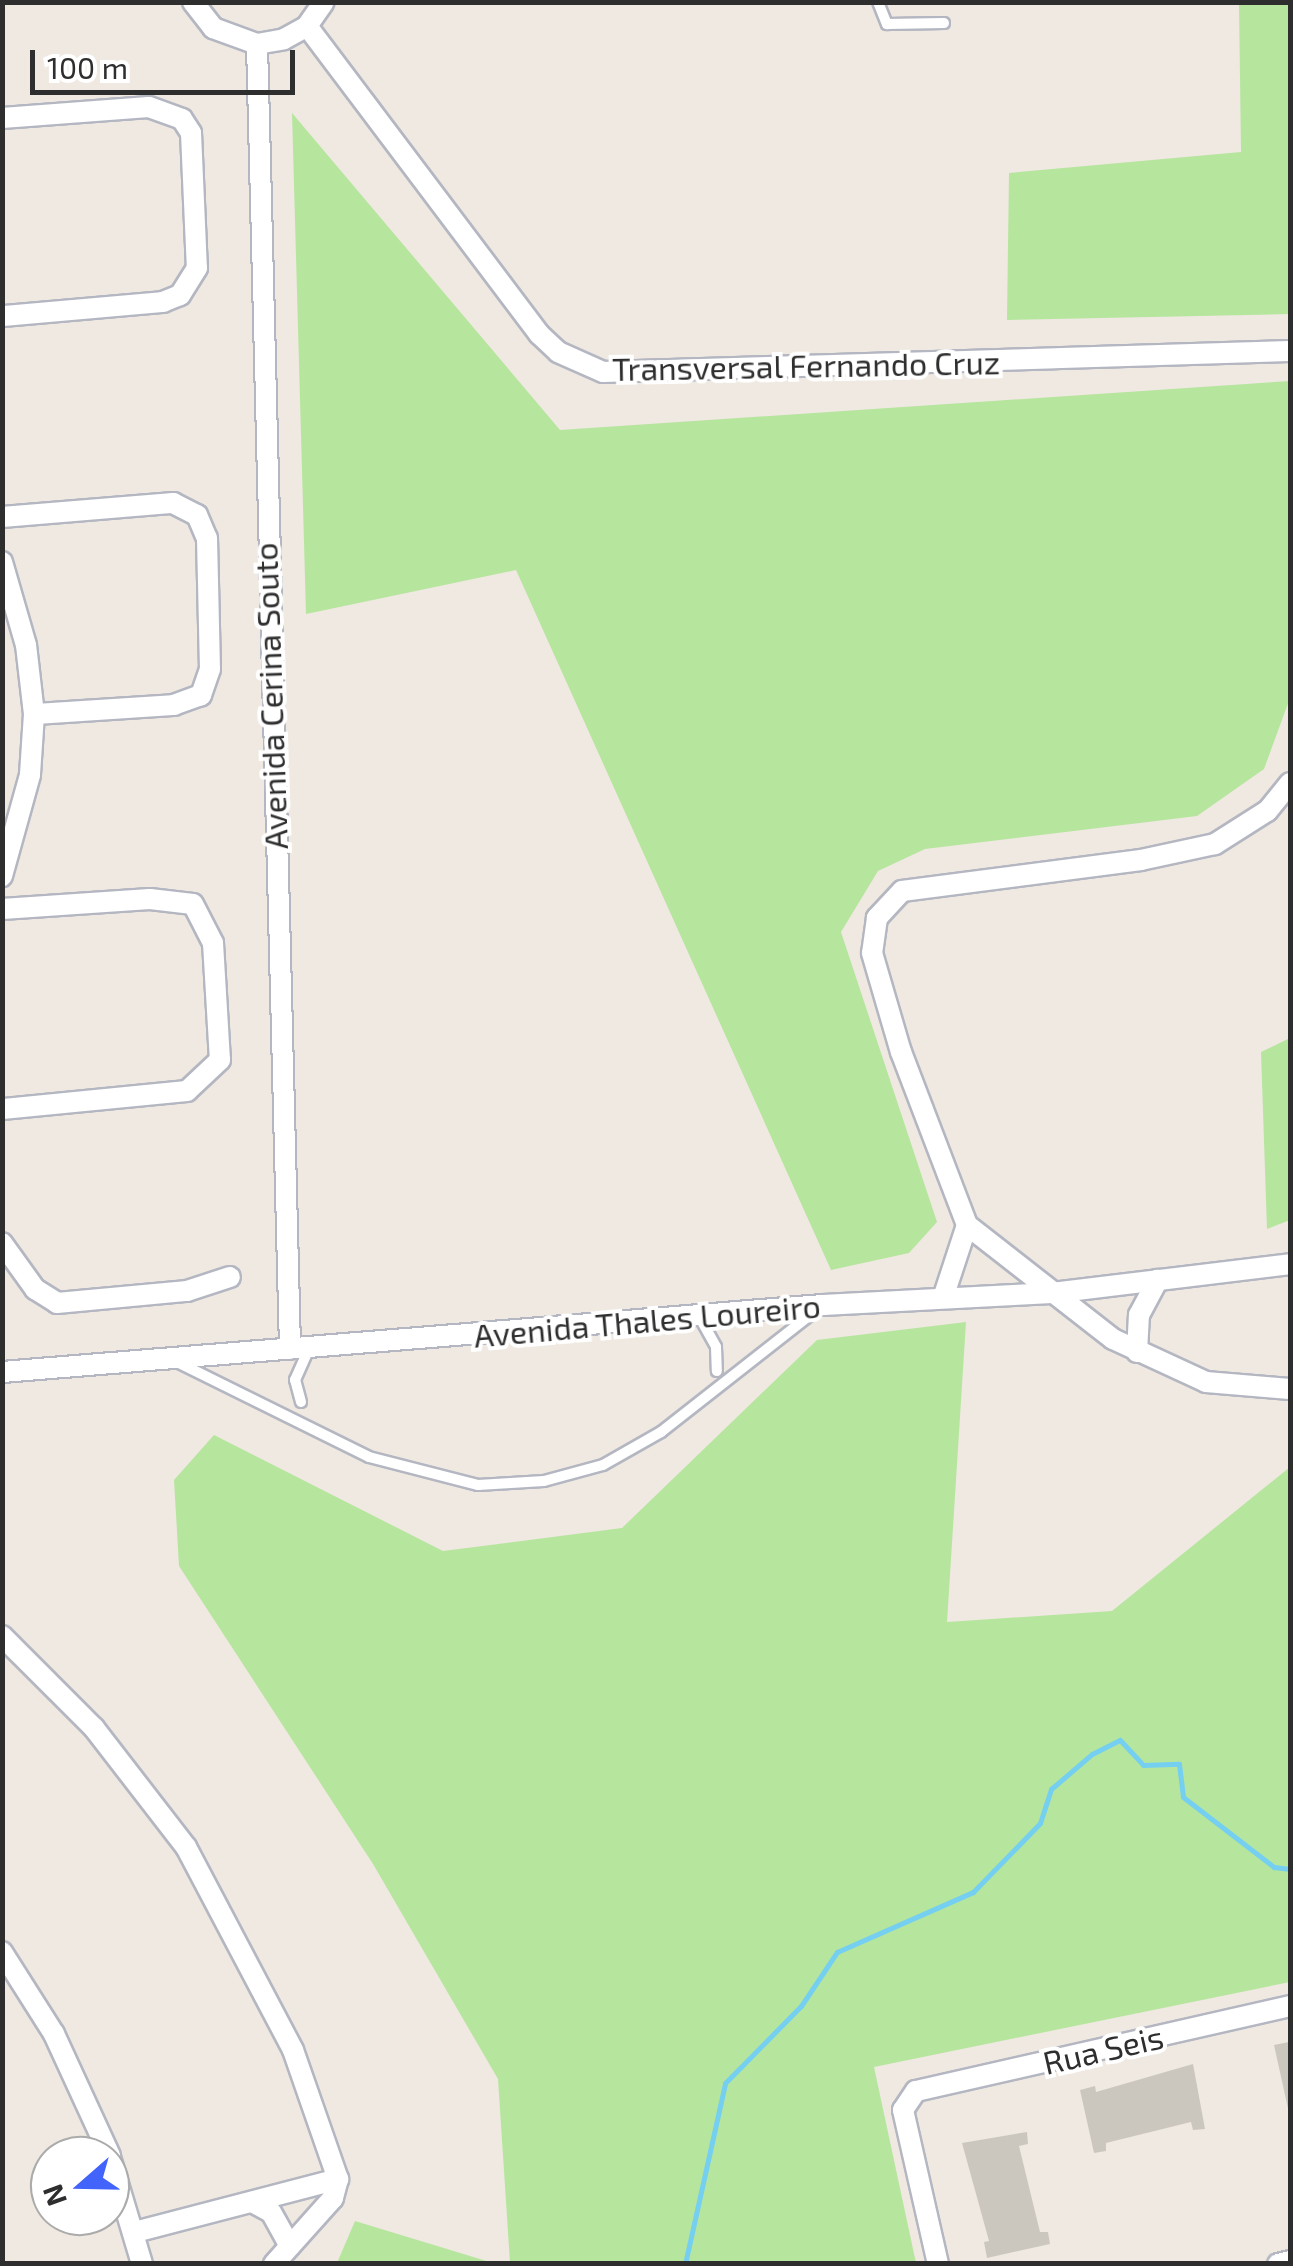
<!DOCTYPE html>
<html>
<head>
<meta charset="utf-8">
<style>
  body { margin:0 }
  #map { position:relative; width:1293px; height:2266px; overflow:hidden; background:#efe9e1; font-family:"Exo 2",sans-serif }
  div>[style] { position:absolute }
  .green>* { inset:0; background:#b6e59e }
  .stream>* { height:5px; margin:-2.5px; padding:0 2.5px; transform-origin:2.5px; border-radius:2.5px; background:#75cff0 }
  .building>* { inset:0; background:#cbc7bf }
  .roads { filter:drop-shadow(2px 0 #b4b7c1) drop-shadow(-2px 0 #b4b7c1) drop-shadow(0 2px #b4b7c1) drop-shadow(0 -2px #b4b7c1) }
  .lane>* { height:10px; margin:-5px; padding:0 5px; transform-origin:5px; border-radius:5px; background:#fff }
  .street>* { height:20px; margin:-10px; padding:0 10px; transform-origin:10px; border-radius:10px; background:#fff }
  span { translate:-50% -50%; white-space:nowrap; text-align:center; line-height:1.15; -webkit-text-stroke:8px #fff; paint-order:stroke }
  .street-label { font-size:32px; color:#2e2e2e }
  .frame { position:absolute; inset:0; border:5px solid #2e2e2e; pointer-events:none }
  .north { position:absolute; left:30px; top:2136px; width:100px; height:100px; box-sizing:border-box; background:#fff; border:2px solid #ababab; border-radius:50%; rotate:250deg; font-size:28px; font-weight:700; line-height:40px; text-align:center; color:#2e2e2e }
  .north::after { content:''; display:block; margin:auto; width:35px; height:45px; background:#4264fb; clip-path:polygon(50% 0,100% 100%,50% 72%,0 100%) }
  .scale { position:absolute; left:30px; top:50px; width:265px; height:45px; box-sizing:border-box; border:5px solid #2e2e2e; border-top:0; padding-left:12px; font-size:30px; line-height:35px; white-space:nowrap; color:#2e2e2e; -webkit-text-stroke:8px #fff; paint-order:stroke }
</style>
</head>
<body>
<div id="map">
  <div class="green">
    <div style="clip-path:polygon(1239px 3px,1290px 3px,1290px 314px,1007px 320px,1009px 173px,1241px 152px)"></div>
    <div style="clip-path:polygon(292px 113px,560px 430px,1290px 381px,1290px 698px,1264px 769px,1197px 816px,925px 849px,878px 871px,841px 932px,937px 1222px,909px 1253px,831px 1270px,516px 570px,306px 614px)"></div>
    <div style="clip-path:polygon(1290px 1038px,1290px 1220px,1267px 1229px,1261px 1052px)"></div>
    <div style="clip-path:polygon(966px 1322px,947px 1622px,1112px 1611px,1290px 1467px,1290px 1982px,874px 2067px,916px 2263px,510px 2263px,498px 2079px,373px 1864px,179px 1566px,174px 1480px,214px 1435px,443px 1551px,622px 1528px,817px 1340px)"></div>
    <div style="clip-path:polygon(355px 2221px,493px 2263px,337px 2263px)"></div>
  </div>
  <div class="stream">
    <div style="left:685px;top:2264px;width:185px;rotate:-77.5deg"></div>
    <div style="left:725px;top:2083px;width:108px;rotate:-45.4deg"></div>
    <div style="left:801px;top:2006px;width:65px;rotate:-56.3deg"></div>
    <div style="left:837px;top:1952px;width:149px;rotate:-23.8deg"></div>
    <div style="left:973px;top:1892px;width:96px;rotate:-45.8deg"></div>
    <div style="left:1040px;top:1823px;width:36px;rotate:-72deg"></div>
    <div style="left:1051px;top:1789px;width:54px;rotate:-40.5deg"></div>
    <div style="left:1092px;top:1754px;width:31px;rotate:-27deg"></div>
    <div style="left:1120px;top:1740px;width:34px;rotate:47deg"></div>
    <div style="left:1143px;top:1765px;width:36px;rotate:-2deg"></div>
    <div style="left:1179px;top:1764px;width:33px;rotate:83deg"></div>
    <div style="left:1183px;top:1797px;width:115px;rotate:37.6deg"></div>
    <div style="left:1274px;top:1867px;width:16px;rotate:7deg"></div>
  </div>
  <div class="building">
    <div style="clip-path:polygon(1289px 2042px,1290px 2047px,1289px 2113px,1274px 2045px)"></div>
    <div style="clip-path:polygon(1193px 2064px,1205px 2129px,1193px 2130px,1191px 2122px,1106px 2143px,1106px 2151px,1094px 2153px,1080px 2090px,1095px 2086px,1096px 2092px)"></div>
    <div style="clip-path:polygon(1027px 2132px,1028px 2144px,1019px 2146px,1040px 2232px,1048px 2232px,1050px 2244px,987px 2258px,984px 2242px,989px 2241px,962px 2143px)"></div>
  </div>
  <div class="roads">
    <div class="lane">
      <div style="left:878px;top:2px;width:24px;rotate:68deg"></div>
      <div style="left:887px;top:24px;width:57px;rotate:-1deg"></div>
      <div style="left:699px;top:1316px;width:35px;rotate:61deg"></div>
      <div style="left:716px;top:1347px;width:24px;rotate:88deg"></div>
      <div style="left:175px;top:1361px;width:216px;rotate:26.3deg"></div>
      <div style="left:369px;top:1457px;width:113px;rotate:14.4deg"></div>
      <div style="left:478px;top:1485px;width:66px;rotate:-3.5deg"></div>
      <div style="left:544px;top:1481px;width:61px;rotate:-15.2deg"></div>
      <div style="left:603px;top:1465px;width:67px;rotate:-29.6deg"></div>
      <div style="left:661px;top:1432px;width:199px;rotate:-38.1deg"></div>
      <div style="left:301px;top:1402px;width:23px;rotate:-105deg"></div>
      <div style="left:295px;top:1380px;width:35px;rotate:-66deg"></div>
    </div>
    <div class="street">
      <div style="left:193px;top:2px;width:33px;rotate:52deg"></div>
      <div style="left:213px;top:28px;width:47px;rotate:20deg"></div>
      <div style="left:257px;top:44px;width:27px;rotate:-10deg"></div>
      <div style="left:284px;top:39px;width:26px;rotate:-29deg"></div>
      <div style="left:307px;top:26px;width:29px;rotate:-55deg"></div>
      <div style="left:307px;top:26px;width:386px;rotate:53deg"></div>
      <div style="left:539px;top:334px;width:26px;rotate:43deg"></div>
      <div style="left:558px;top:352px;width:49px;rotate:24deg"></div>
      <div style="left:603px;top:372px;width:687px;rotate:-1.75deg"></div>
      <div style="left:257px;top:44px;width:1305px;rotate:88.55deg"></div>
      <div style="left:2px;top:118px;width:147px;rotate:-4.3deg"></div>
      <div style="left:149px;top:107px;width:35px;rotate:20deg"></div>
      <div style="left:182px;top:119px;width:17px;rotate:57deg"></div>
      <div style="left:191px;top:133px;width:135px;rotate:87.5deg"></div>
      <div style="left:197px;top:268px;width:32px;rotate:122deg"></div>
      <div style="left:180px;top:295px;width:18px;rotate:158deg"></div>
      <div style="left:163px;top:302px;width:162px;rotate:175deg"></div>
      <div style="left:2px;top:517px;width:172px;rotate:-4.7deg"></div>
      <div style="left:173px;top:503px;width:27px;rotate:27deg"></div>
      <div style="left:197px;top:515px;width:25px;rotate:67deg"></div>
      <div style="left:207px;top:538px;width:131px;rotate:88.7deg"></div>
      <div style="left:210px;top:669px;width:28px;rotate:109deg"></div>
      <div style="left:201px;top:695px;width:29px;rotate:160deg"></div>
      <div style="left:174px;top:705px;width:140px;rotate:176.3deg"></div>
      <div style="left:2px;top:562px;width:86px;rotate:73.9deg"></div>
      <div style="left:26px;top:645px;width:69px;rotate:83.4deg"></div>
      <div style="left:34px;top:714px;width:61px;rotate:93.8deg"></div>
      <div style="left:30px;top:775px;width:105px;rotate:105.5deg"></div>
      <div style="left:1290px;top:783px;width:36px;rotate:129deg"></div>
      <div style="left:1267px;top:811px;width:62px;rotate:147.6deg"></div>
      <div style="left:1215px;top:844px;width:76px;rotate:167.8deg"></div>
      <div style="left:1141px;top:860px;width:241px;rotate:172.6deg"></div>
      <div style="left:902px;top:891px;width:37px;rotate:133deg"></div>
      <div style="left:877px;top:918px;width:35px;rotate:98deg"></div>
      <div style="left:872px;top:953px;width:103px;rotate:73.7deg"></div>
      <div style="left:901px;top:1052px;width:185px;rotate:69.1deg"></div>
      <div style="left:967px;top:1225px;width:185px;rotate:38deg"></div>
      <div style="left:1113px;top:1339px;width:102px;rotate:24.8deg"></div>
      <div style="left:1206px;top:1382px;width:84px;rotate:4.8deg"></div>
      <div style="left:2px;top:909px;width:148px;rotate:-3.9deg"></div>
      <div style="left:150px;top:899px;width:43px;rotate:6.6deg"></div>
      <div style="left:193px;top:904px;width:44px;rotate:62.9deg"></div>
      <div style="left:213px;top:943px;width:117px;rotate:86.6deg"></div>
      <div style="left:220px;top:1060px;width:45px;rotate:136.8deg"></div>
      <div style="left:187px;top:1091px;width:186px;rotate:174.4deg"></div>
      <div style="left:2px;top:1243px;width:57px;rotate:54.3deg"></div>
      <div style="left:35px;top:1289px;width:26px;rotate:32deg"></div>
      <div style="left:57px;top:1303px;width:131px;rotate:-5.3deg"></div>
      <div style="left:187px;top:1291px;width:45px;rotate:-18deg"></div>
      <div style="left:943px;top:1298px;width:77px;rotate:-71.8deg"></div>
      <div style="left:1137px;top:1352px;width:37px;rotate:-87deg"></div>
      <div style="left:1139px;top:1315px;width:40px;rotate:-62deg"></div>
      <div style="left:2px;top:1372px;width:824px;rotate:-4.67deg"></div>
      <div style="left:823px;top:1305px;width:229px;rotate:-3deg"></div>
      <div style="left:1052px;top:1293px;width:240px;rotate:-6.9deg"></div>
      <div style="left:2px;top:1636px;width:130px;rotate:45deg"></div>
      <div style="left:94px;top:1728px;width:150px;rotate:52.3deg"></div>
      <div style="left:186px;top:1847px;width:229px;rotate:62.2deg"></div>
      <div style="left:293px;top:2050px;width:137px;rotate:70.8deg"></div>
      <div style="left:338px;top:2179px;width:20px;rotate:105deg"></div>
      <div style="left:333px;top:2198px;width:89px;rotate:131.8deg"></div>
      <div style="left:2px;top:1952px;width:97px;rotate:57.6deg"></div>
      <div style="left:54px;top:2034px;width:134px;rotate:65.3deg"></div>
      <div style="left:110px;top:2157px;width:112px;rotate:73.3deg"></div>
      <div style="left:252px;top:2202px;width:21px;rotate:28deg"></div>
      <div style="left:271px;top:2212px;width:39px;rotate:61deg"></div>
      <div style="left:135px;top:2232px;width:210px;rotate:-14.6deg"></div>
      <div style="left:938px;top:2264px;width:158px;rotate:-102.8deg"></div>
      <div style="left:903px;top:2110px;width:23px;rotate:-56deg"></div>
      <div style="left:916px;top:2091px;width:384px;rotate:-12.8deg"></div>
      <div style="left:1278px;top:2264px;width:12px;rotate:-14deg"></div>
    </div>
  </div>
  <div class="street-label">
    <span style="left:806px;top:365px;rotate:-1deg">Transversal Fernando Cruz</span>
    <span style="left:270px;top:696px;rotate:-92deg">Avenida Cerina Souto</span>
    <span style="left:647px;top:1320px;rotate:-5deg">Avenida Thales Loureiro</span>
    <span style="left:1103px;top:2049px;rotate:-13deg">Rua Seis</span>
  </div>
  <div class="frame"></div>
  <div class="north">N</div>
  <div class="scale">100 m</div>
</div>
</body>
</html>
